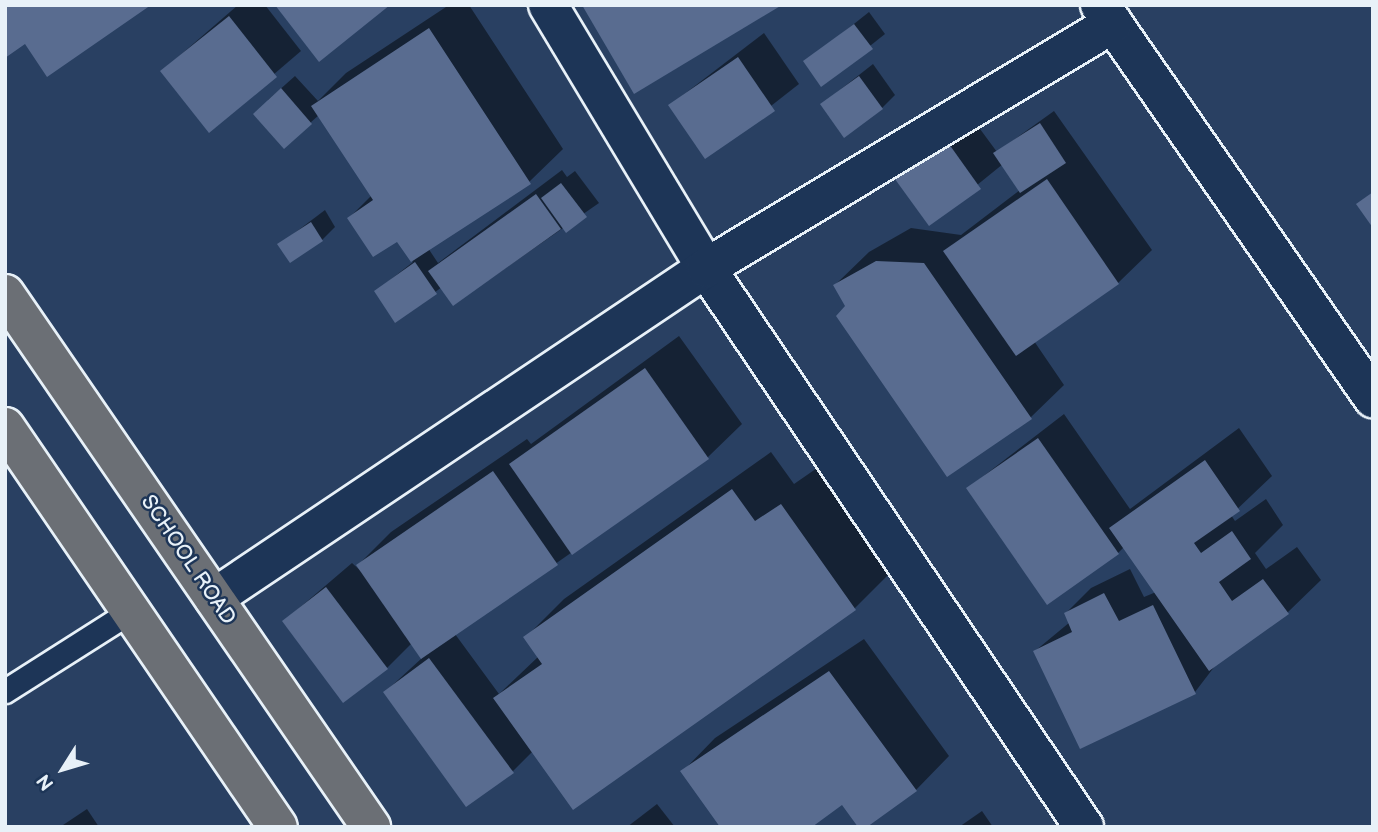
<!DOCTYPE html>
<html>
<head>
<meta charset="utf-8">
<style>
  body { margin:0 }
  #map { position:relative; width:1378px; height:832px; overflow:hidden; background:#294062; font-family:"Balsamiq Sans",sans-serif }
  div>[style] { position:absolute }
  .shadow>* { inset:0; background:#0007 }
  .building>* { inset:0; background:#596c90 }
  .roads { filter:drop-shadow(2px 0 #e8f1f8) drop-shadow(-2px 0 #e8f1f8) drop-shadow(0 2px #e8f1f8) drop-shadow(0 -2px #e8f1f8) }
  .service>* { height:23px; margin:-11.5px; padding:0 11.5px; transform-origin:11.5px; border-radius:11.5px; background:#1d3557 }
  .minor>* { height:38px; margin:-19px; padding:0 19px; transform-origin:19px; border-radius:19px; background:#1d3557 }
  .primary>* { height:38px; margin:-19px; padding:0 19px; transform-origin:19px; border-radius:19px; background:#6b6f75 }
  span { translate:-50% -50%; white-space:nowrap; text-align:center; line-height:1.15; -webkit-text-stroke:5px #1d3557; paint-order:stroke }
  .street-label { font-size:21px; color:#e8f1f8 }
  .frame { position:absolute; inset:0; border:7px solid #e8f1f8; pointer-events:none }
  .north { position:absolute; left:28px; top:734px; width:70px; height:70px; -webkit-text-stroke:5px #1d3557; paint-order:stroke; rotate:233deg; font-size:19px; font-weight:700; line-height:28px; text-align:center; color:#e8f1f8 }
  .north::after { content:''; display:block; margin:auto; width:24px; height:32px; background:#e8f1f8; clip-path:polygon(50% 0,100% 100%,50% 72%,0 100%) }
</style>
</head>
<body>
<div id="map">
  <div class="shadow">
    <div style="clip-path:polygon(238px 5px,265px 5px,301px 51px,209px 130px,162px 71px)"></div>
    <div style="clip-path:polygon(449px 5px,469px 5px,563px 149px,529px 182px,428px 248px,438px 263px,562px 170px,567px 177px,575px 171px,599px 203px,454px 304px,442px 287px,396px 321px,376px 291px,413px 262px,397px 239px,349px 218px,372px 195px,319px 115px,284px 146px,268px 100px,295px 76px,318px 101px,346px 73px)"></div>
    <div style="clip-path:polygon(869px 12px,885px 34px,822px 84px,806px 62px)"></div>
    <div style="clip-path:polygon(764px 33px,799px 84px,706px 157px,670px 105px)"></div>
    <div style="clip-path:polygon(873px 64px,895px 95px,882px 108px,822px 104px)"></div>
    <div style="clip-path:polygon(1054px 111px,1152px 250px,1118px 283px,1034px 341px,1064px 385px,1030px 418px,847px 306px,835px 285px,869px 252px,911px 228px,961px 235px,1020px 190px,1003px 164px,929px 224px,894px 176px,969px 114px,997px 152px)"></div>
    <div style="clip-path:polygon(325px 210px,335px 227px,322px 240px,280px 244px)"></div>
    <div style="clip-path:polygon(679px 336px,742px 424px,708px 457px,455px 634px,499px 694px,539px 656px,525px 638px,564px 599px,771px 452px,794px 484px,820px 466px,893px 570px,855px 608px,573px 808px,533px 751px,513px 771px,385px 692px,422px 658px,412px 643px,387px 668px,284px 621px,352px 563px,363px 573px,358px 565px,391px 532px,527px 439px,531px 444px)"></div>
    <div style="clip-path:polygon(1064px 414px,1130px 509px,1239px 428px,1272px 476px,1231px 515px,1235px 521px,1266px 499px,1283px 525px,1255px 553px,1266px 569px,1297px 547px,1321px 580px,1287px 613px,1218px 662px,1195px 692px,1035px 651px,1070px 622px,1066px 613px,1091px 588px,1130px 569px,1144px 597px,1156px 592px,1124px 547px,1118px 553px,968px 488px)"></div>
    <div style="clip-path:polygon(864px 639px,949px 756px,916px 790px,864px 827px,842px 802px,682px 772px,715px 738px)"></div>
    <div style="clip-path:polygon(657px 804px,675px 827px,627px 827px)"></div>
    <div style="clip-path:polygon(87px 809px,99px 827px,60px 827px)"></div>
    <div style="clip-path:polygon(982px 811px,993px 827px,959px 827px)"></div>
  </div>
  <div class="building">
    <div style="clip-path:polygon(5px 5px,151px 5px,47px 77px,25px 44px,5px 58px)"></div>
    <div style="clip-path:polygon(275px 5px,390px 5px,319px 62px)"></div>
    <div style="clip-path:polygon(582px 5px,782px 5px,634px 94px)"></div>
    <div style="clip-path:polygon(229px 16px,277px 77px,209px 133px,160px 71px)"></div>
    <div style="clip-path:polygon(854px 24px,873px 49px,821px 87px,803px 61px)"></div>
    <div style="clip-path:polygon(429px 28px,531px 184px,411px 262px,397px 242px,373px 257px,347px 218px,373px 200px,311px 106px)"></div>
    <div style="clip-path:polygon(738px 57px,775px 111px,705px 159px,668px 105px)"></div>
    <div style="clip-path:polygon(859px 76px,883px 109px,844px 138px,820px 104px)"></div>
    <div style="clip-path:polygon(281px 88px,312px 124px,284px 149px,253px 114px)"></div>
    <div style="clip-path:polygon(1040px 123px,1066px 163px,1020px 193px,993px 153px)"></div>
    <div style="clip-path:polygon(944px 137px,981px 189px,929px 226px,892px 175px)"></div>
    <div style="clip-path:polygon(1047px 179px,1119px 284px,1016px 356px,943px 251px)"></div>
    <div style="clip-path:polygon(561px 183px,587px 217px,566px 233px,541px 198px)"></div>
    <div style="clip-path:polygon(1373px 192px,1373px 228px,1356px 204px)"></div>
    <div style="clip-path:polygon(536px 194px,561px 229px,453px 306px,428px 271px)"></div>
    <div style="clip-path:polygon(311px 222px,323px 241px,290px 263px,277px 244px)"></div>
    <div style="clip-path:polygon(876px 261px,924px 263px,1032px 419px,947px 477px,836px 316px,845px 306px,833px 285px)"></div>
    <div style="clip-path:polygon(415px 262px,437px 294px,395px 323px,374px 291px)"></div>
    <div style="clip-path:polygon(645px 368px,709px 459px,572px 555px,509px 464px)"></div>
    <div style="clip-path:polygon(1038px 438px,1119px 554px,1047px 605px,966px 488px)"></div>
    <div style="clip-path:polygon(1205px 460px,1240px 511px,1194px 543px,1201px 553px,1232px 531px,1251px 559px,1219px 582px,1232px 601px,1263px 579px,1289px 614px,1209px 671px,1109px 528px)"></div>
    <div style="clip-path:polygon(493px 471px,558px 565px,421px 659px,356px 565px)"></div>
    <div style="clip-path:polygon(732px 489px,755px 521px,781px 504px,856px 610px,573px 810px,493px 698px,542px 664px,523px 637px)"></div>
    <div style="clip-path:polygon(326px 587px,388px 669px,343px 703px,282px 621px)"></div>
    <div style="clip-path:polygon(1104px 593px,1119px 621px,1153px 605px,1196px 694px,1080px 749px,1033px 651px,1072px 632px,1064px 613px)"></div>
    <div style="clip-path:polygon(429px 658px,514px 773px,466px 807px,383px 692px)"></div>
    <div style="clip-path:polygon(829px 671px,917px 791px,867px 827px,858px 827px,842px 805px,812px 827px,720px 827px,680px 771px)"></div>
  </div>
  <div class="roads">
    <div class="service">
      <div style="left:5px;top:691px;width:149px;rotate:-32.4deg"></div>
    </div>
    <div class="minor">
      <div style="left:548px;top:5px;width:307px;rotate:59deg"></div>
      <div style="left:706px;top:268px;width:675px;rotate:55.93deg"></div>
      <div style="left:1100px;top:5px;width:479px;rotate:55.2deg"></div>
      <div style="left:214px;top:598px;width:592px;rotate:-33.85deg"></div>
      <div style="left:706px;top:268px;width:475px;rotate:-31deg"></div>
    </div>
    <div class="primary">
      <div style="left:5px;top:294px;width:647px;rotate:55.52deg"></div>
      <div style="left:5px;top:427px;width:484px;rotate:55.7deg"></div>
    </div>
  </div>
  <div class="street-label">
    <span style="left:188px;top:560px;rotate:56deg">SCHOOL ROAD</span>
  </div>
  <div class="frame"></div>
  <div class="north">N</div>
</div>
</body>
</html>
